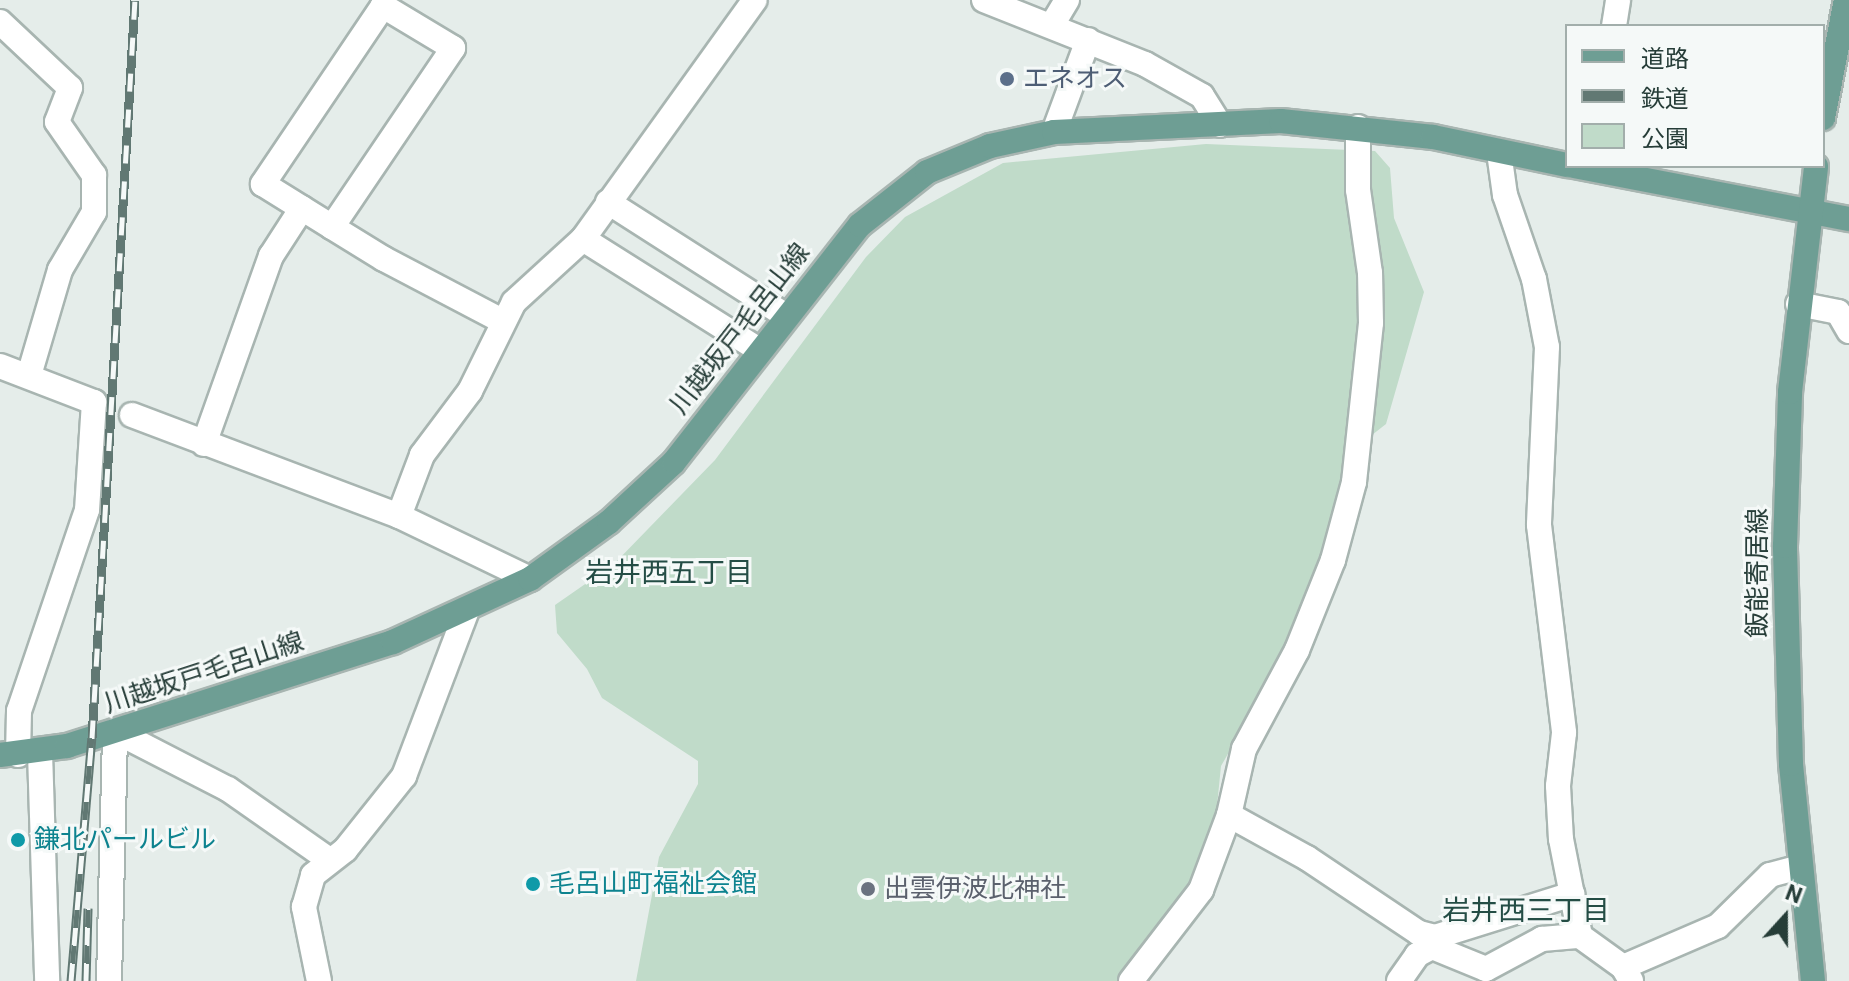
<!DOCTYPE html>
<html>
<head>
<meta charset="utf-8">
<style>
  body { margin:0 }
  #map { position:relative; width:1849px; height:981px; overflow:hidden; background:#e5edea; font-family:Roboto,"Noto Sans JP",sans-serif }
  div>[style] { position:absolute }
  .green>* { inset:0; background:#c0dbc9 }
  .roads { filter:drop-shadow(2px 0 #a8b5b1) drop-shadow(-2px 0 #a8b5b1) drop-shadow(0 2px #a8b5b1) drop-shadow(0 -2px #a8b5b1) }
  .minor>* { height:24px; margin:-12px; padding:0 12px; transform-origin:12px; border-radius:12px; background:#fff }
  .major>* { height:24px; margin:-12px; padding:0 12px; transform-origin:12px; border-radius:12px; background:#6e9e94 }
  .rail>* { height:9px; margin-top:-4.5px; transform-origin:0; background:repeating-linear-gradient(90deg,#f5f9f8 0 18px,#617873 0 36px); box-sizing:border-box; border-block:2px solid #617873 }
  .dots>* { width:22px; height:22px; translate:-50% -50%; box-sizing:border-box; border:4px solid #f5f9f8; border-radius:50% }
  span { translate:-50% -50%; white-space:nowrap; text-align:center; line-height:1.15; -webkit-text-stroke:6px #f5f9f8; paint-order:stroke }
  .service-label { font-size:26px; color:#4e5e75 }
  .left { translate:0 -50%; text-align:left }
  .street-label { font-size:26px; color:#263d38 }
  .culture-label { font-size:26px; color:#0d838f }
  .worship-label { font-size:26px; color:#5b616d }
  .neighbourhood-label { font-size:28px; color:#244d45 }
  .legend { position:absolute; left:1565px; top:24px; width:260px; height:144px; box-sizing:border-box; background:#f5f9f8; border:2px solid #a2aeab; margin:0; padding:10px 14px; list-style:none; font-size:24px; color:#263d38 }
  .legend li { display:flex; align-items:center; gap:16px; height:40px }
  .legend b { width:40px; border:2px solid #a2aeab }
  .north { position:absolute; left:1745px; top:877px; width:80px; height:80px; -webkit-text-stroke:6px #f5f9f8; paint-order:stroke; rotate:21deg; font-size:22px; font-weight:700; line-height:32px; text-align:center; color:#263d38 }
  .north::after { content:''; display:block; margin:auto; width:28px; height:36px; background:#263d38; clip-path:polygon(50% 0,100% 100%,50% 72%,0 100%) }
</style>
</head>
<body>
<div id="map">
  <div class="green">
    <div style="clip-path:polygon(1206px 144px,1375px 151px,1390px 168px,1394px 218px,1424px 292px,1386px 424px,1349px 453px,1311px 585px,1267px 686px,1221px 766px,1216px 816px,1198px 868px,1176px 908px,1142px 944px,1118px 981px,636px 981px,659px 857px,698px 784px,698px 761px,602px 698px,587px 669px,557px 633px,555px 605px,614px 564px,715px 460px,866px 257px,905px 217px,1003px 163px)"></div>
  </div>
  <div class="roads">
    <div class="minor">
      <div style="left:984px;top:0;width:173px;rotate:21.7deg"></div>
      <div style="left:1145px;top:64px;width:65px;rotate:29.3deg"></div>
      <div style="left:1202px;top:96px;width:34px;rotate:58deg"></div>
      <div style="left:0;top:22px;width:96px;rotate:43.3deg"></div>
      <div style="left:70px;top:88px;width:36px;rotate:111deg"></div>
      <div style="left:57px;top:122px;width:65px;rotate:55.1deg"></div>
      <div style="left:94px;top:175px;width:37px;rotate:90deg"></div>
      <div style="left:94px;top:212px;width:67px;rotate:120.4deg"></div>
      <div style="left:60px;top:270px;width:109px;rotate:106.4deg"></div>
      <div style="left:1052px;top:25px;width:29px;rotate:-59deg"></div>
      <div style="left:1614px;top:26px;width:26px;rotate:-81deg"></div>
      <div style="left:1054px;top:132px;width:98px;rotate:-69.7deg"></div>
      <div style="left:1499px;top:152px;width:43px;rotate:82.1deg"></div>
      <div style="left:1505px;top:195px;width:89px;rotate:71deg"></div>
      <div style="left:1534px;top:279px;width:69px;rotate:79.2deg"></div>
      <div style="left:1547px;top:347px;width:178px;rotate:92.6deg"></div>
      <div style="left:1539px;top:525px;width:209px;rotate:83.1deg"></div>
      <div style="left:1564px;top:733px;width:53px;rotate:96.5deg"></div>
      <div style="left:1558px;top:786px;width:53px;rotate:86.8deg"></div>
      <div style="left:1561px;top:839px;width:99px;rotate:78.9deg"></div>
      <div style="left:1580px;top:936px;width:53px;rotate:35.8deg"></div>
      <div style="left:1623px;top:967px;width:16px;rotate:60deg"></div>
      <div style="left:608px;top:202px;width:210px;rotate:32.6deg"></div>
      <div style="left:332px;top:227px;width:216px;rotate:-55.9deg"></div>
      <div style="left:453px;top:48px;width:82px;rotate:-149deg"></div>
      <div style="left:383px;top:6px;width:215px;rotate:124deg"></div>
      <div style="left:263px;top:184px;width:81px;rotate:31.9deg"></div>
      <div style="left:332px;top:227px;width:61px;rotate:31.6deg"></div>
      <div style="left:384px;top:259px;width:133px;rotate:27.7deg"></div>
      <div style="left:583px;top:239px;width:207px;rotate:32.2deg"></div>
      <div style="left:1798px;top:304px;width:41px;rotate:11.3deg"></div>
      <div style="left:1838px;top:312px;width:22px;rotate:60deg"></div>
      <div style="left:0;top:366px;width:101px;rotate:21deg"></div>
      <div style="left:94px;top:402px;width:108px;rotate:93.7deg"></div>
      <div style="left:87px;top:510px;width:212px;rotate:108.7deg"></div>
      <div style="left:19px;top:711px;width:44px;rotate:91.3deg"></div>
      <div style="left:132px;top:415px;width:285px;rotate:20.7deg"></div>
      <div style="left:399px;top:516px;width:145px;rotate:25.7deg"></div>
      <div style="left:204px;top:444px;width:200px;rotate:-70.4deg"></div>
      <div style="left:271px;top:256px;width:57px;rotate:-57.1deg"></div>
      <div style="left:399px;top:516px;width:65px;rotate:-69.3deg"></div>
      <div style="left:422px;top:455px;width:80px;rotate:-53.1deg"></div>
      <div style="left:470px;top:391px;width:99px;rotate:-63.7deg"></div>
      <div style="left:514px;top:302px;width:93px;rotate:-42.4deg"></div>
      <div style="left:583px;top:239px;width:294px;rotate:-54.3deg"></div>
      <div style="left:40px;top:752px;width:229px;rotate:88.2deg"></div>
      <div style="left:1229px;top:815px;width:89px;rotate:28.9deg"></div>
      <div style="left:1307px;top:858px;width:135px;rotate:33.8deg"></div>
      <div style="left:1419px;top:933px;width:16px;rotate:14deg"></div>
      <div style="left:1435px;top:937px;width:144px;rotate:-17.4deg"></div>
      <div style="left:1623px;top:967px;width:103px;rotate:-23.3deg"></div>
      <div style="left:1718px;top:926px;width:73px;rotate:-44.4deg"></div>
      <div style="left:1770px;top:875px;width:31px;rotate:-15deg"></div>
      <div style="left:109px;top:981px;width:250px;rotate:-88.6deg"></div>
      <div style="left:115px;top:731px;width:127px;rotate:27.2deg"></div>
      <div style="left:228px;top:789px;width:122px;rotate:35deg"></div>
      <div style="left:319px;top:981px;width:76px;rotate:-101.5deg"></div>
      <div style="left:304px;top:907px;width:33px;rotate:-74deg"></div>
      <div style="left:313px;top:875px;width:41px;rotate:-38deg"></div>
      <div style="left:345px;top:850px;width:95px;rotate:-51.4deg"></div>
      <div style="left:404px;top:776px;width:174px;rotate:-69.2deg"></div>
      <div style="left:1131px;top:981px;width:115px;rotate:-52.4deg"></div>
      <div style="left:1201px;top:890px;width:80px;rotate:-69.5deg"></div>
      <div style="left:1229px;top:815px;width:68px;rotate:-77.2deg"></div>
      <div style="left:1244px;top:749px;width:112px;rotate:-61.8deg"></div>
      <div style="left:1297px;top:650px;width:97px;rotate:-68.2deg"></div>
      <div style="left:1333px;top:560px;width:81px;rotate:-74.9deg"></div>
      <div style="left:1354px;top:482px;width:160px;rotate:-83.9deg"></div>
      <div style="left:1371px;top:323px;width:50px;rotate:-91.1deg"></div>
      <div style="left:1370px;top:273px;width:84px;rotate:-98.2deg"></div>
      <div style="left:1358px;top:190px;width:63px;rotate:-90deg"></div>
      <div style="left:1399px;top:981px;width:32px;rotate:-55deg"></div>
      <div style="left:1417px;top:955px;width:17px;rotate:-28deg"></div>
      <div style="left:1432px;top:947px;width:58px;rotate:22.2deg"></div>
      <div style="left:1486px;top:969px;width:64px;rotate:-28.2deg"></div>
      <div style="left:1542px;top:939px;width:38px;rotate:-5deg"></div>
    </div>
    <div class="major">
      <div style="left:1823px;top:118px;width:120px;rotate:-79deg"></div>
      <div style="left:1574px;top:166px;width:280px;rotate:10.9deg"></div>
      <div style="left:0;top:755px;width:68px;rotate:-7.7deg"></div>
      <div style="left:67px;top:746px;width:342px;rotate:-17.7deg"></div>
      <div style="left:393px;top:642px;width:151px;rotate:-24.7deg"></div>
      <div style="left:530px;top:579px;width:97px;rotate:-35.8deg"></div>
      <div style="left:609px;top:522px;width:88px;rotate:-42.7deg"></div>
      <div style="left:674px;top:462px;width:301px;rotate:-51.9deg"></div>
      <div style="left:860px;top:225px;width:85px;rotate:-38.3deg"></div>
      <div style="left:927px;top:172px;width:68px;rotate:-22.4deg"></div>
      <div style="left:990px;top:146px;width:66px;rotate:-12.3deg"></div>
      <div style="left:1054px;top:132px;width:227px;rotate:-2.8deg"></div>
      <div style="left:1281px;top:121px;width:153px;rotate:6deg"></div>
      <div style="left:1433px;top:137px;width:137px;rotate:11.8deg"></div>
      <div style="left:1813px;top:981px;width:218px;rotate:-95.8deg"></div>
      <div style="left:1791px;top:764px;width:218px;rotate:-91.6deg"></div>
      <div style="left:1785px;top:546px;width:154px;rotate:-88.1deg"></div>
      <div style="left:1790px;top:392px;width:227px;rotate:-83.4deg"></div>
    </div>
  </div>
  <div class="rail">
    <div style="left:71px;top:981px;width:244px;rotate:-85.1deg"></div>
    <div style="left:92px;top:738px;width:739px;rotate:-86.67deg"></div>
    <div style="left:86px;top:981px;width:73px;rotate:-88.4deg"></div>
  </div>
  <div class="dots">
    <div style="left:1007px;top:79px;background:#5c6f8a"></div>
    <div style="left:18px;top:840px;background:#0f9aa8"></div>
    <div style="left:533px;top:884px;background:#0f9aa8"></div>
    <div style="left:868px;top:889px;background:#6b7280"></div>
  </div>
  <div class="service-label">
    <span class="left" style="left:1023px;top:79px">エネオス</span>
  </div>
  <div class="street-label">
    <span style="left:740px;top:329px;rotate:-52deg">川越坂戸毛呂山線</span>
    <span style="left:1758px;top:573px;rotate:-90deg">飯能寄居線</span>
    <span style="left:204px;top:673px;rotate:-18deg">川越坂戸毛呂山線</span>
  </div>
  <div class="culture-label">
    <span class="left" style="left:34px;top:840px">鎌北パールビル</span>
    <span class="left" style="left:549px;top:884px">毛呂山町福祉会館</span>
  </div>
  <div class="worship-label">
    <span class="left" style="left:884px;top:889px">出雲伊波比神社</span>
  </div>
  <div class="neighbourhood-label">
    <span style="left:669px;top:573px">岩井西五丁目</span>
    <span style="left:1526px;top:911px">岩井西三丁目</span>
  </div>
  <ul class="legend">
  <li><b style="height:10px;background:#6e9e94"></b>道路</li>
  <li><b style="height:10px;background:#617873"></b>鉄道</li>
  <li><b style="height:22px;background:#c0dbc9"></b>公園</li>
  </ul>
  <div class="north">N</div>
</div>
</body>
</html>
